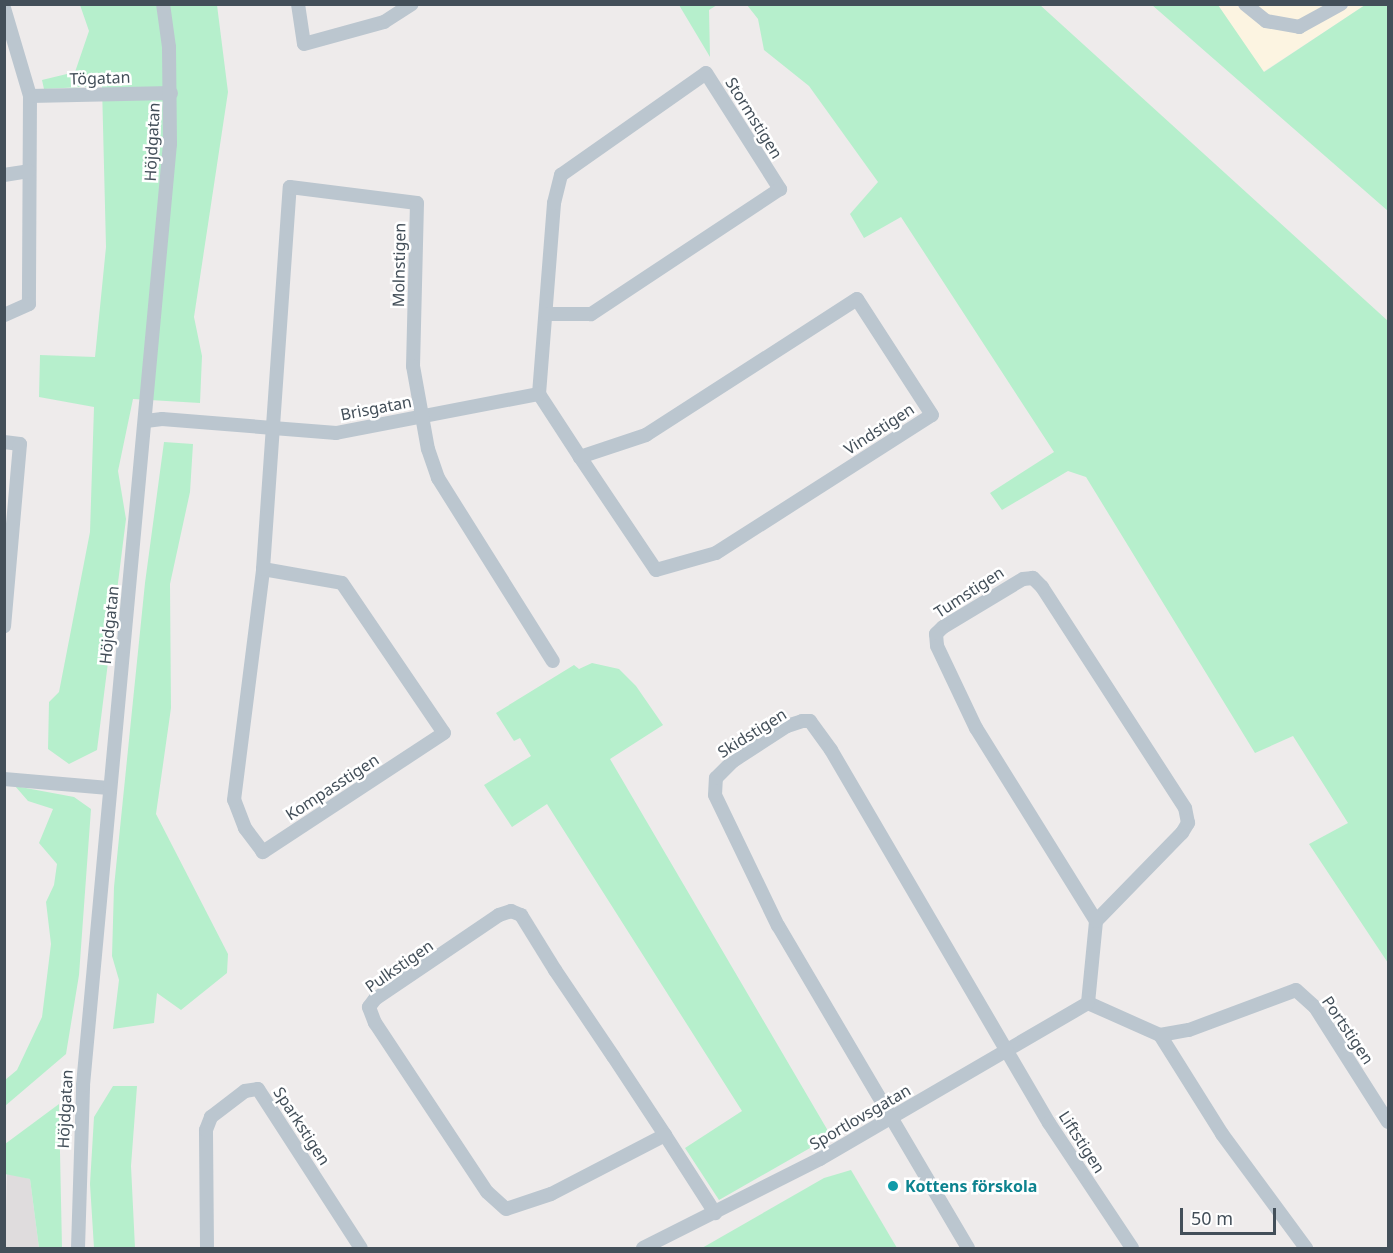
<!DOCTYPE html>
<html>
<head>
<meta charset="utf-8">
<style>
  body { margin:0 }
  #map { position:relative; width:1393px; height:1253px; overflow:hidden; background:#eeebeb; font-family:"Noto Sans",sans-serif }
  div>[style] { position:absolute }
  .commercial>* { inset:0; background:#fcf4e1 }
  .education>* { inset:0; background:#dfdcdd }
  .green>* { inset:0; background:#b6efcc }
  .minor>* { height:14px; margin:-7px; padding:0 7px; transform-origin:7px; border-radius:7px; background:#bbc6cf }
  .dots>* { width:16px; height:16px; translate:-50% -50%; box-sizing:border-box; border:3px solid #fff; border-radius:50% }
  span { translate:-50% -50%; white-space:nowrap; text-align:center; line-height:1.15; -webkit-text-stroke:5px #fff; paint-order:stroke }
  .street-label { font-size:16px; color:#434f59 }
  .culture-label { font-size:16px; color:#0d838f; font-weight:700 }
  .left { translate:0 -50%; text-align:left }
  .frame { position:absolute; inset:0; border:6px solid #434f59; pointer-events:none }
  .scale { position:absolute; left:1180px; top:1208px; width:96px; height:27px; box-sizing:border-box; border:3px solid #434f59; border-top:0; padding-left:8px; font-size:18px; line-height:21px; white-space:nowrap; color:#434f59; -webkit-text-stroke:4px #fff; paint-order:stroke }
</style>
</head>
<body>
<div id="map">
  <div class="commercial">
    <div style="clip-path:polygon(1218px 5px,1365px 5px,1263px 72px)"></div>
  </div>
  <div class="education">
    <div style="clip-path:polygon(7px 1173px,30px 1179px,39px 1248px,5px 1248px)"></div>
  </div>
  <div class="green">
    <div style="clip-path:polygon(80px 5px,217px 5px,228px 92px,194px 317px,202px 356px,200px 403px,133px 399px,118px 471px,126px 519px,97px 750px,69px 764px,48px 749px,49px 702px,59px 692px,90px 532px,94px 407px,39px 397px,40px 355px,95px 357px,106px 247px,102px 86px,44px 89px,42px 80px,75px 72px,89px 31px)"></div>
    <div style="clip-path:polygon(679px 5px,717px 5px,709px 10px,710px 57px)"></div>
    <div style="clip-path:polygon(747px 5px,1040px 5px,1388px 321px,1388px 963px,1309px 844px,1348px 823px,1293px 736px,1255px 753px,1086px 477px,1068px 471px,1002px 510px,990px 493px,1054px 452px,901px 217px,864px 238px,850px 214px,878px 182px,809px 86px,764px 50px,758px 19px)"></div>
    <div style="clip-path:polygon(1152px 5px,1218px 5px,1264px 72px,1365px 5px,1388px 5px,1388px 211px)"></div>
    <div style="clip-path:polygon(164px 442px,193px 444px,190px 492px,170px 584px,171px 708px,156px 814px,228px 954px,227px 973px,181px 1010px,157px 993px,154px 1023px,113px 1029px,119px 980px,112px 956px,114px 887px,145px 583px)"></div>
    <div style="clip-path:polygon(592px 663px,619px 669px,636px 686px,663px 725px,610px 759px,831px 1136px,719px 1200px,685px 1148px,742px 1111px,547px 804px,512px 827px,484px 785px,531px 756px,520px 738px,514px 741px,496px 713px,574px 665px,579px 669px)"></div>
    <div style="clip-path:polygon(15px 786px,74px 797px,91px 809px,79px 975px,66px 1054px,5px 1106px,5px 1080px,17px 1070px,42px 1017px,51px 944px,46px 902px,54px 885px,57px 864px,39px 843px,53px 809px,28px 801px)"></div>
    <div style="clip-path:polygon(113px 1086px,137px 1086px,131px 1166px,135px 1248px,94px 1248px,90px 1184px,94px 1117px)"></div>
    <div style="clip-path:polygon(59px 1104px,62px 1248px,39px 1248px,30px 1179px,5px 1174px,5px 1144px)"></div>
    <div style="clip-path:polygon(851px 1170px,897px 1248px,702px 1248px,824px 1178px)"></div>
  </div>
  <div class="minor">
    <div style="left:298px;top:4px;width:40px;rotate:81.5deg"></div>
    <div style="left:304px;top:44px;width:83px;rotate:-15.4deg"></div>
    <div style="left:384px;top:22px;width:33px;rotate:-33deg"></div>
    <div style="left:1245px;top:4px;width:27px;rotate:39deg"></div>
    <div style="left:1266px;top:21px;width:34px;rotate:10deg"></div>
    <div style="left:1299px;top:27px;width:48px;rotate:-28.7deg"></div>
    <div style="left:4px;top:8px;width:92px;rotate:73.5deg"></div>
    <div style="left:30px;top:96px;width:208px;rotate:90.3deg"></div>
    <div style="left:29px;top:304px;width:27px;rotate:156deg"></div>
    <div style="left:30px;top:96px;width:141px;rotate:-1.2deg"></div>
    <div style="left:4px;top:175px;width:25px;rotate:-9deg"></div>
    <div style="left:539px;top:394px;width:75px;rotate:56.9deg"></div>
    <div style="left:580px;top:457px;width:136px;rotate:56.1deg"></div>
    <div style="left:656px;top:570px;width:62px;rotate:-15.8deg"></div>
    <div style="left:716px;top:553px;width:256px;rotate:-32.6deg"></div>
    <div style="left:932px;top:415px;width:138px;rotate:-122.9deg"></div>
    <div style="left:857px;top:299px;width:251px;rotate:147.2deg"></div>
    <div style="left:646px;top:435px;width:70px;rotate:161.6deg"></div>
    <div style="left:539px;top:394px;width:192px;rotate:-85.5deg"></div>
    <div style="left:554px;top:203px;width:29px;rotate:-76deg"></div>
    <div style="left:561px;top:175px;width:177px;rotate:-35.1deg"></div>
    <div style="left:706px;top:73px;width:138px;rotate:57.5deg"></div>
    <div style="left:780px;top:189px;width:227px;rotate:146.5deg"></div>
    <div style="left:591px;top:314px;width:43px;rotate:180deg"></div>
    <div style="left:146px;top:421px;width:16px;rotate:-7deg"></div>
    <div style="left:162px;top:419px;width:175px;rotate:4.6deg"></div>
    <div style="left:336px;top:433px;width:207px;rotate:-10.9deg"></div>
    <div style="left:4px;top:442px;width:16px;rotate:7deg"></div>
    <div style="left:20px;top:444px;width:183px;rotate:95deg"></div>
    <div style="left:263px;top:569px;width:80px;rotate:10deg"></div>
    <div style="left:342px;top:583px;width:181px;rotate:55.8deg"></div>
    <div style="left:444px;top:733px;width:217px;rotate:146.7deg"></div>
    <div style="left:263px;top:852px;width:30px;rotate:-127deg"></div>
    <div style="left:245px;top:828px;width:30px;rotate:-111deg"></div>
    <div style="left:234px;top:800px;width:233px;rotate:-82.8deg"></div>
    <div style="left:263px;top:569px;width:383px;rotate:-86deg"></div>
    <div style="left:290px;top:187px;width:128px;rotate:7.2deg"></div>
    <div style="left:417px;top:203px;width:163px;rotate:91.4deg"></div>
    <div style="left:413px;top:366px;width:84px;rotate:79.8deg"></div>
    <div style="left:428px;top:449px;width:31px;rotate:71deg"></div>
    <div style="left:438px;top:478px;width:216px;rotate:57.9deg"></div>
    <div style="left:4px;top:779px;width:105px;rotate:4.9deg"></div>
    <div style="left:1088px;top:1003px;width:82px;rotate:-84.4deg"></div>
    <div style="left:1096px;top:921px;width:123px;rotate:-45.7deg"></div>
    <div style="left:1182px;top:833px;width:12px;rotate:-59deg"></div>
    <div style="left:1188px;top:823px;width:15px;rotate:-101deg"></div>
    <div style="left:1185px;top:808px;width:263px;rotate:-122.9deg"></div>
    <div style="left:1042px;top:587px;width:13px;rotate:-135deg"></div>
    <div style="left:1033px;top:578px;width:10px;rotate:174deg"></div>
    <div style="left:1023px;top:579px;width:93px;rotate:149deg"></div>
    <div style="left:943px;top:627px;width:10px;rotate:135deg"></div>
    <div style="left:936px;top:634px;width:12px;rotate:85deg"></div>
    <div style="left:937px;top:646px;width:91px;rotate:64.6deg"></div>
    <div style="left:976px;top:728px;width:227px;rotate:58.1deg"></div>
    <div style="left:1088px;top:1003px;width:79px;rotate:24deg"></div>
    <div style="left:1160px;top:1035px;width:29px;rotate:-10deg"></div>
    <div style="left:1189px;top:1030px;width:114px;rotate:-20.5deg"></div>
    <div style="left:1296px;top:990px;width:25px;rotate:42deg"></div>
    <div style="left:1315px;top:1007px;width:136px;rotate:57.6deg"></div>
    <div style="left:1160px;top:1035px;width:117px;rotate:57.9deg"></div>
    <div style="left:1222px;top:1134px;width:142px;rotate:53.6deg"></div>
    <div style="left:665px;top:1135px;width:128px;rotate:152.6deg"></div>
    <div style="left:551px;top:1194px;width:47px;rotate:161.6deg"></div>
    <div style="left:506px;top:1209px;width:25px;rotate:-138deg"></div>
    <div style="left:487px;top:1192px;width:203px;rotate:-123.5deg"></div>
    <div style="left:375px;top:1023px;width:17px;rotate:-111deg"></div>
    <div style="left:369px;top:1007px;width:10px;rotate:-53deg"></div>
    <div style="left:375px;top:999px;width:150px;rotate:-34.1deg"></div>
    <div style="left:499px;top:915px;width:13px;rotate:-18deg"></div>
    <div style="left:511px;top:911px;width:11px;rotate:22deg"></div>
    <div style="left:521px;top:915px;width:65px;rotate:58.3deg"></div>
    <div style="left:555px;top:970px;width:104px;rotate:56deg"></div>
    <div style="left:613px;top:1056px;width:95px;rotate:56.6deg"></div>
    <div style="left:665px;top:1135px;width:93px;rotate:57.3deg"></div>
    <div style="left:78px;top:1248px;width:163px;rotate:-88.2deg"></div>
    <div style="left:83px;top:1085px;width:945px;rotate:-84.72deg"></div>
    <div style="left:170px;top:144px;width:97px;rotate:-90.6deg"></div>
    <div style="left:169px;top:47px;width:43px;rotate:-97.9deg"></div>
    <div style="left:207px;top:1248px;width:118px;rotate:-90.5deg"></div>
    <div style="left:206px;top:1130px;width:14px;rotate:-69deg"></div>
    <div style="left:211px;top:1117px;width:43px;rotate:-37.4deg"></div>
    <div style="left:245px;top:1091px;width:13px;rotate:-9deg"></div>
    <div style="left:258px;top:1089px;width:189px;rotate:57.1deg"></div>
    <div style="left:643px;top:1248px;width:198px;rotate:-26.7deg"></div>
    <div style="left:820px;top:1159px;width:310px;rotate:-30.2deg"></div>
    <div style="left:968px;top:1248px;width:374px;rotate:-120.5deg"></div>
    <div style="left:778px;top:926px;width:145px;rotate:-115.7deg"></div>
    <div style="left:715px;top:795px;width:17px;rotate:-87deg"></div>
    <div style="left:716px;top:778px;width:24px;rotate:-45deg"></div>
    <div style="left:733px;top:761px;width:64px;rotate:-32.9deg"></div>
    <div style="left:787px;top:726px;width:16px;rotate:-18deg"></div>
    <div style="left:802px;top:721px;width:8px"></div>
    <div style="left:810px;top:721px;width:36px;rotate:54deg"></div>
    <div style="left:831px;top:750px;width:432px;rotate:59.7deg"></div>
    <div style="left:1049px;top:1123px;width:150px;rotate:56.4deg"></div>
  </div>
  <div class="dots">
    <div style="left:893px;top:1186px;background:#0f9aa8"></div>
  </div>
  <div class="street-label">
    <span style="left:100px;top:78px;rotate:-2deg">Tögatan</span>
    <span style="left:754px;top:118px;rotate:58deg">Stormstigen</span>
    <span style="left:152px;top:142px;rotate:-87deg">Höjdgatan</span>
    <span style="left:399px;top:265px;rotate:-89deg">Molnstigen</span>
    <span style="left:376px;top:408px;rotate:-11deg">Brisgatan</span>
    <span style="left:879px;top:429px;rotate:-33deg">Vindstigen</span>
    <span style="left:969px;top:592px;rotate:-33deg">Tumstigen</span>
    <span style="left:109px;top:625px;rotate:-84deg">Höjdgatan</span>
    <span style="left:752px;top:733px;rotate:-32deg">Skidstigen</span>
    <span style="left:332px;top:787px;rotate:-33deg">Kompasstigen</span>
    <span style="left:399px;top:966px;rotate:-35deg">Pulkstigen</span>
    <span style="left:1348px;top:1030px;rotate:56deg">Portstigen</span>
    <span style="left:65px;top:1109px;rotate:-87deg">Höjdgatan</span>
    <span style="left:860px;top:1117px;rotate:-30deg">Sportlovsgatan</span>
    <span style="left:302px;top:1126px;rotate:57deg">Sparkstigen</span>
    <span style="left:1082px;top:1142px;rotate:57deg">Liftstigen</span>
  </div>
  <div class="culture-label">
    <span class="left" style="left:905px;top:1186px">Kottens förskola</span>
  </div>
  <div class="frame"></div>
  <div class="scale">50 m</div>
</div>
</body>
</html>
